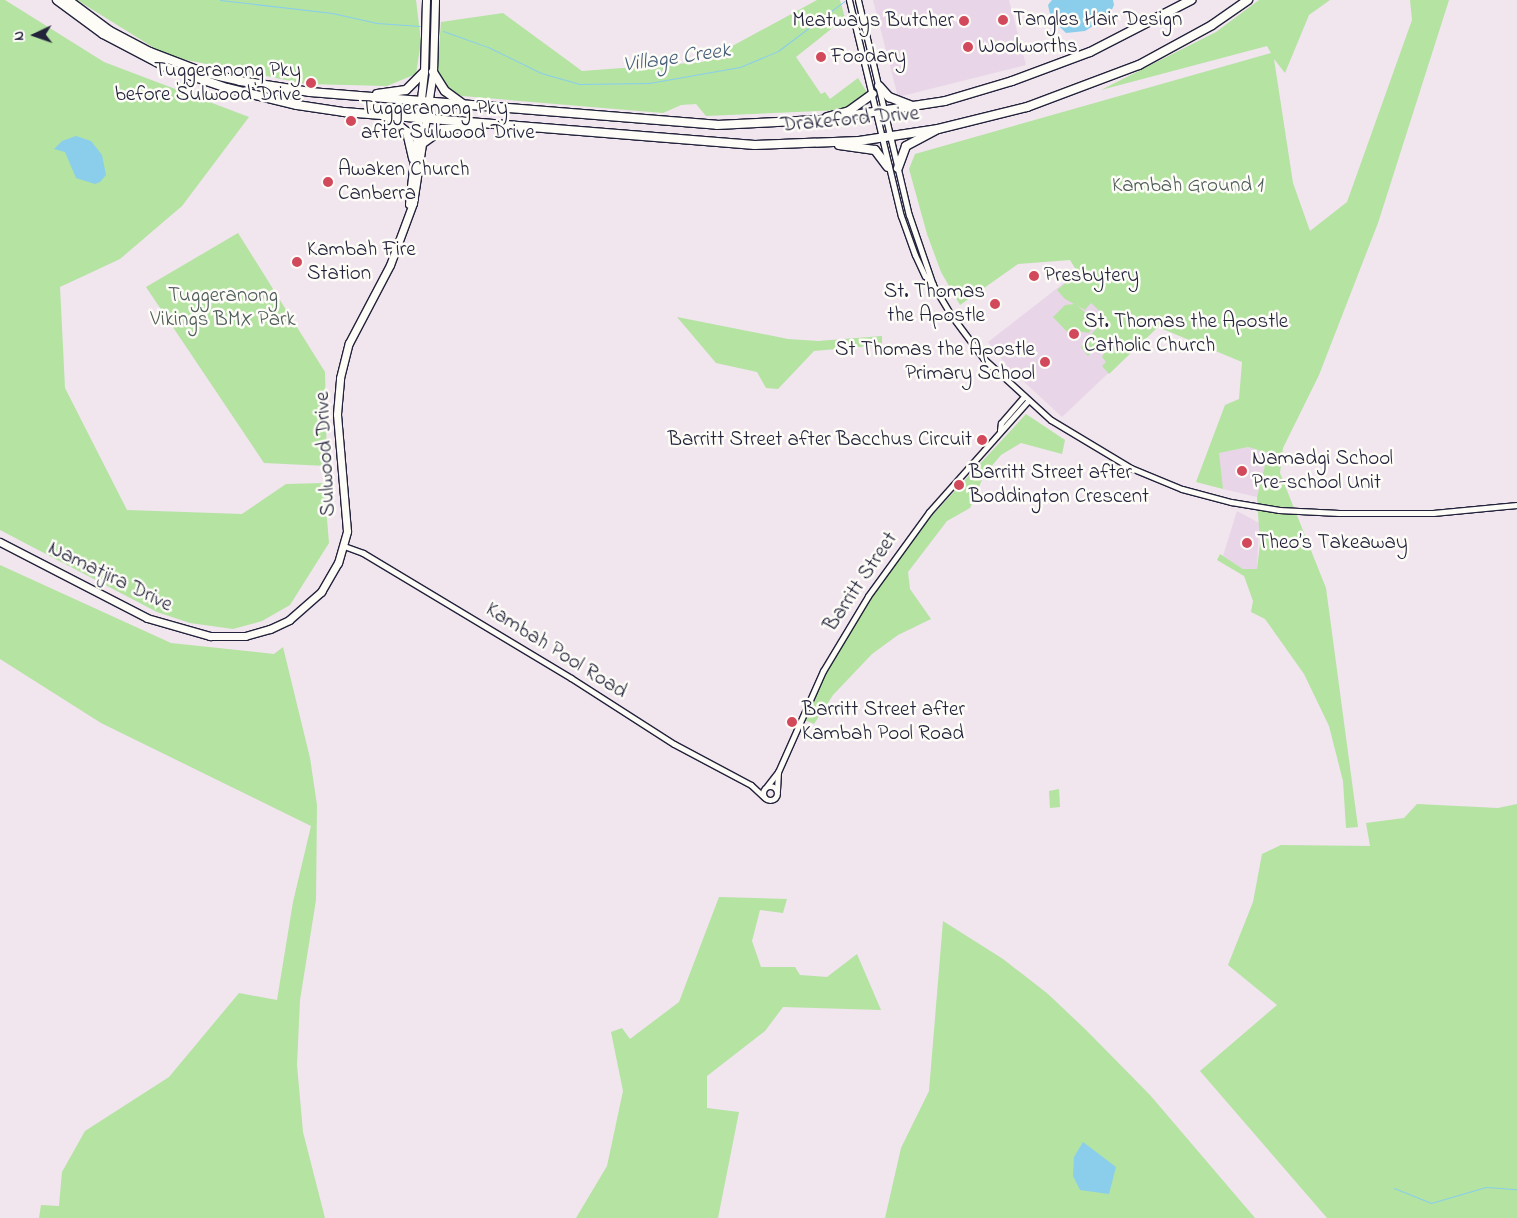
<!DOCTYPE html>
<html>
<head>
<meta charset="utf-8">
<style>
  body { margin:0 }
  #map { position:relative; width:1517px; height:1218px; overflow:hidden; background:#f1e5ee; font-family:"Indie Flower",sans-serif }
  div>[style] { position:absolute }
  .built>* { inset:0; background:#e9d5e8 }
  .green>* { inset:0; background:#b4e3a2 }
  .water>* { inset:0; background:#8aceeb }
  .stream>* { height:1px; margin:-0.5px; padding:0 0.5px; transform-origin:0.5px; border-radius:0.5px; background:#8aceeb }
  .roads { filter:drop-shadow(1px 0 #22223b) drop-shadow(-1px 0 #22223b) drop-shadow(0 1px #22223b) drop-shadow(0 -1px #22223b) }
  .minor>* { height:5px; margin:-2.5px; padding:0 2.5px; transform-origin:2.5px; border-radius:2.5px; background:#fdfcf7 }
  .minor>.ring { margin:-2.5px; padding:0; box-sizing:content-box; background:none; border:5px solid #fdfcf7; border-radius:50% }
  .major>* { height:7px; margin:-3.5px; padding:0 3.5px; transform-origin:3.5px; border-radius:3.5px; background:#fdfcf7 }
  .highway>* { height:8px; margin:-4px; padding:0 4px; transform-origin:4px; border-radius:4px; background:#fdfcf7 }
  .dots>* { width:14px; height:14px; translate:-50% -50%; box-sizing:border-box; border:2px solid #fdfcf7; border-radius:50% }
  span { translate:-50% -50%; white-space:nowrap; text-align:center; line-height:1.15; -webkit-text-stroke:5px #fdfcf7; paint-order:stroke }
  .poi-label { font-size:21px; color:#22223b }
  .left { translate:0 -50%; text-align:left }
  .right { translate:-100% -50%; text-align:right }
  .street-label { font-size:21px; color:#22223b }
  .park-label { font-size:21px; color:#4e5c5a }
  .water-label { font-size:22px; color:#465e79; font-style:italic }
  .north { position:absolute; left:10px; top:10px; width:50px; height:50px; -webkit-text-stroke:4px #fdfcf7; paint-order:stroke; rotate:267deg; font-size:14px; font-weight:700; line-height:20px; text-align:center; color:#22223b }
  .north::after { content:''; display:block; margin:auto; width:18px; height:22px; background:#22223b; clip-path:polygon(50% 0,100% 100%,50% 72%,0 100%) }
</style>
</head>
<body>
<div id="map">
  <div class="built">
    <div style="clip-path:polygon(873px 0,1009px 0,1026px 65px,898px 97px)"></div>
    <div style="clip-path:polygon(1078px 272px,1157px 327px,1062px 417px,1008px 367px,988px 342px)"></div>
    <div style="clip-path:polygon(1248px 447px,1268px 453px,1257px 497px,1223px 489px,1218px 453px)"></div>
    <div style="clip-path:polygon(1237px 511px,1259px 523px,1257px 569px,1243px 569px,1223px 556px)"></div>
  </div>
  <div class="green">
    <div style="clip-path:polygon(0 0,5px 0,104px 62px,249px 117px,182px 206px,120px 259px,60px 287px,65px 388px,127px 510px,242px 514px,286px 484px,324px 483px,329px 543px,290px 605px,262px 621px,233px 629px,190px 623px,157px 612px,0 530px)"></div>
    <div style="clip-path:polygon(77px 0,416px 0,421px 41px,416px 74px,387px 86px,306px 84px,167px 56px)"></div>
    <div style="clip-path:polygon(817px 0,840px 0,845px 18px,796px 57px,821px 94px,825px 92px,830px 99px,858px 78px,868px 94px,858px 103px,842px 110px,706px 116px,696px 104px,681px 105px,663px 113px,462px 96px,448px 91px,437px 73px,441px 22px,503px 13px,582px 71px,703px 62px)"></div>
    <div style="clip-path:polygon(1259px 0,1330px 0,1309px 15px,1285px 73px,1274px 59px,1293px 183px,1310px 231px,1347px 202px,1412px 20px,1410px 0,1449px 0,1378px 223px,1319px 375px,1283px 448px,1280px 473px,1326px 588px,1358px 827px,1346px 828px,1343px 781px,1329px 726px,1304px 674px,1265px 619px,1251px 612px,1253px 601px,1244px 576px,1217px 560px,1220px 554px,1243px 569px,1257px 569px,1260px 544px,1257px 497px,1268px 453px,1248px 447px,1219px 453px,1223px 489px,1196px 482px,1225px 405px,1239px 399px,1242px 362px,1158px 327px,1109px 374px,1102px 366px,1106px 362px,1102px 357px,1104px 353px,1096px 346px,1088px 356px,1081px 347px,1106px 317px,1091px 303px,1085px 310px,1065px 299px,1057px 290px,1078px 273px,1070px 260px,1018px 264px,960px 305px,941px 272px,927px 234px,909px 169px,915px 154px,1271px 53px,1267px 46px,1101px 90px,1216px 32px)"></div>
    <div style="clip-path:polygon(238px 233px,325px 372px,327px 466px,264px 463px,146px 287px)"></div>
    <div style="clip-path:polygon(1075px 304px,1092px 318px,1094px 325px,1089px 333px,1077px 331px,1072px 337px,1053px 317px,1065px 305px)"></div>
    <div style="clip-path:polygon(677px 317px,788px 339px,818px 341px,882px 336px,882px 345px,814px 351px,778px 389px,766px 388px,757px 372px,716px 363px)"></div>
    <div style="clip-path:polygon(1026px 414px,1065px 440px,1062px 454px,1021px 443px,1001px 455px,984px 475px,970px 508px,947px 521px,908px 572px,910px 589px,931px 619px,898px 635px,872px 654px,833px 695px,814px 724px,802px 719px,829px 664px,903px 547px)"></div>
    <div style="clip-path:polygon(0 565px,171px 643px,274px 654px,283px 647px,310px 758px,317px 805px,316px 900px,300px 1000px,297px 1065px,303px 1132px,325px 1218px,39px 1218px,41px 1205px,59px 1206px,62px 1172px,85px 1131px,169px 1077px,239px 993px,277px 1000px,293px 902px,311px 826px,101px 723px,0 659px)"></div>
    <div style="clip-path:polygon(1059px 789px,1060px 807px,1050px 808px,1049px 791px)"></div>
    <div style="clip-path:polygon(1417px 804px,1498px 808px,1517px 804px,1517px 1218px,1327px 1218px,1200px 1071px,1277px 1005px,1228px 965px,1253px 902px,1262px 854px,1281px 845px,1370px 846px,1366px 823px,1404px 818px)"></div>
    <div style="clip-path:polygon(719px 897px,787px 899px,783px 913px,760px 910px,752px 941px,761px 967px,795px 967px,800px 975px,827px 977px,857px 954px,881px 1010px,783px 1007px,765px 1031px,707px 1076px,707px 1108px,739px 1112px,718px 1218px,576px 1218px,607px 1166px,623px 1091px,611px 1032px,622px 1028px,630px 1039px,679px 1002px)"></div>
    <div style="clip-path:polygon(943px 921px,1003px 959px,1048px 994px,1086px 1030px,1150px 1095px,1255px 1218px,885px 1218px,901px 1148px,929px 1091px)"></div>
  </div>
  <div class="water">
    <div style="clip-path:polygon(1052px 0,1113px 0,1114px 5px,1109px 16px,1085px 31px,1066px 33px,1051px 18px,1048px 5px)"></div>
    <div style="clip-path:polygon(76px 136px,91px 141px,102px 155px,106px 175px,100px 182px,95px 184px,76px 178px,65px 152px,54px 149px,62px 141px)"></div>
    <div style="clip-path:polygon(1083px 1142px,1116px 1167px,1109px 1194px,1080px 1190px,1073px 1176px,1074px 1157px)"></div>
  </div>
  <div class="stream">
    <div style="left:220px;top:0;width:113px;rotate:6.6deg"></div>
    <div style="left:332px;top:13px;width:46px;rotate:12.5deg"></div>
    <div style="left:377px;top:23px;width:43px;rotate:4deg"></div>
    <div style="left:443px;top:31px;width:48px;rotate:19.6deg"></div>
    <div style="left:488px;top:47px;width:59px;rotate:26.1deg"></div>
    <div style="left:541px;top:73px;width:41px;rotate:15.8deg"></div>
    <div style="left:580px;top:84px;width:69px;rotate:-0.8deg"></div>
    <div style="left:649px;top:83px;width:92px;rotate:-10deg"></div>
    <div style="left:740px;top:67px;width:41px;rotate:-22.8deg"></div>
    <div style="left:778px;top:51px;width:85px;rotate:-36.9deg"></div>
    <div style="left:1394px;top:1188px;width:40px;rotate:22deg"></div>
    <div style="left:1431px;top:1203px;width:57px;rotate:-16.2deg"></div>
    <div style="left:1486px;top:1187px;width:31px;rotate:4deg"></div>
  </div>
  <div class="roads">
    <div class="minor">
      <div style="left:849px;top:0;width:222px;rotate:76.5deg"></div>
      <div style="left:901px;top:216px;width:41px;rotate:70.3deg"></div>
      <div style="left:915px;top:255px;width:23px;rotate:65deg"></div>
      <div style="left:925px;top:276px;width:11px;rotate:45deg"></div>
      <div style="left:858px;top:0;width:221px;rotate:76.7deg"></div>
      <div style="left:909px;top:215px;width:74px;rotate:71.1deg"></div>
      <div style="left:933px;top:285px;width:35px;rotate:59deg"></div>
      <div style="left:951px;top:315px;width:54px;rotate:53.3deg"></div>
      <div style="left:983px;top:358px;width:92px;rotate:42.4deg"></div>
      <div style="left:1051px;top:420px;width:93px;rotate:31deg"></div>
      <div style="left:1131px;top:468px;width:55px;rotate:22.4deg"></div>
      <div style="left:1182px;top:489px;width:51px;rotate:14.9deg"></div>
      <div style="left:1231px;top:502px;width:49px;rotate:9.5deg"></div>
      <div style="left:1279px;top:510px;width:60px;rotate:2.9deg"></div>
      <div style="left:1339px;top:513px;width:94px"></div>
      <div style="left:1433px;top:513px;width:84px;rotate:-5.4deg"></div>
      <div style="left:1000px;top:430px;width:7px;rotate:-82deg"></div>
      <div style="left:1001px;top:423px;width:35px;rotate:-49deg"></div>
      <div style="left:344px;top:546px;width:20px;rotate:20deg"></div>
      <div style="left:363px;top:553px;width:243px;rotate:31deg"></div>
      <div style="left:571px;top:678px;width:122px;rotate:32.7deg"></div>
      <div style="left:674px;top:744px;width:87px;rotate:28deg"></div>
      <div style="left:751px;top:785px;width:18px;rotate:43deg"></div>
      <div class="ring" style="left:763px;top:786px;width:9px;height:9px"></div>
      <div style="left:767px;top:786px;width:18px;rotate:-52deg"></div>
      <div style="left:778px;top:772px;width:111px;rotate:-66deg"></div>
      <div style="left:823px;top:671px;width:87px;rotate:-59deg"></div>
      <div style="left:868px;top:596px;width:104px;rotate:-54deg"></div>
      <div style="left:929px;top:512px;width:149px;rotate:-48.3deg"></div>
      <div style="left:777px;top:790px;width:18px;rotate:-87deg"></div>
    </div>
    <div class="major">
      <div style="left:409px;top:204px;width:133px;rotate:-83.5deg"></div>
      <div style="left:424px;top:72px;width:72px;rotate:-88.4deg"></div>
      <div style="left:0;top:542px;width:165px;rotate:27.3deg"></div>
      <div style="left:147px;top:618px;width:66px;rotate:15.9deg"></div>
      <div style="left:210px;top:636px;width:35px"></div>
      <div style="left:245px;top:636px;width:26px;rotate:-16deg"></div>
      <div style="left:270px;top:629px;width:21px;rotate:-25deg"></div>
      <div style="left:289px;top:620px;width:43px;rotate:-41.2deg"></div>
      <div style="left:321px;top:592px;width:34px;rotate:-60deg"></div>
      <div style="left:338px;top:563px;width:33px;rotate:-74deg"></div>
      <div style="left:347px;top:531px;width:117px;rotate:-94.9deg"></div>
      <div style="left:337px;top:414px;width:36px;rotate:-85deg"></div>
      <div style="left:340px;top:378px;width:36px;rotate:-76deg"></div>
      <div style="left:349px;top:343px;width:88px;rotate:-62.3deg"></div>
      <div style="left:390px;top:265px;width:66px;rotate:-69.6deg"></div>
      <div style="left:413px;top:203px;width:133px;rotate:-81.3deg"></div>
      <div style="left:433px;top:72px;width:72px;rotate:-88.4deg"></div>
    </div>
    <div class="highway">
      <div style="left:57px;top:0;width:57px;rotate:36.5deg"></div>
      <div style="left:103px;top:34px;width:71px;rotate:27.6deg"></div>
      <div style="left:166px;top:67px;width:65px;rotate:19deg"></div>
      <div style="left:227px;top:88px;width:72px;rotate:13.7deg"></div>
      <div style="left:297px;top:105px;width:48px;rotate:8.5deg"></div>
      <div style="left:344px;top:112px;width:412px;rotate:4.6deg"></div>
      <div style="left:755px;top:145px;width:104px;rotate:-2.2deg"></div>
      <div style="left:859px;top:141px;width:80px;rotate:-8.6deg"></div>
      <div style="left:938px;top:129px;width:92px;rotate:-13.9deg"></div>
      <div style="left:1027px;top:107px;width:120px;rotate:-20.6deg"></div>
      <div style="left:1139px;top:65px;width:83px;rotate:-28.7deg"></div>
      <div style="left:1212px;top:25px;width:44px;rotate:-34.8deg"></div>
      <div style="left:68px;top:0;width:52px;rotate:36.4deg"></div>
      <div style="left:110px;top:31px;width:45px;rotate:27.7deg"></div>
      <div style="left:150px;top:52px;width:56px;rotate:21deg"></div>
      <div style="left:202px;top:72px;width:39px;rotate:13deg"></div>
      <div style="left:240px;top:81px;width:71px;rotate:8.9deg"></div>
      <div style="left:310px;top:92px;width:408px;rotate:4.6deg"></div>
      <div style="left:717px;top:125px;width:104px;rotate:-2.8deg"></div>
      <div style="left:821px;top:120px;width:125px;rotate:-8.7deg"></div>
      <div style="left:945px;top:101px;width:70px;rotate:-16.6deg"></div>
      <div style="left:1012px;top:81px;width:83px;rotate:-20.4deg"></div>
      <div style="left:1090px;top:52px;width:114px;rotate:-27.2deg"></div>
      <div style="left:433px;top:72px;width:22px;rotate:58deg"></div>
      <div style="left:445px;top:91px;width:22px;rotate:36deg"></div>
      <div style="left:879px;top:86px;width:15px;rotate:48deg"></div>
      <div style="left:889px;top:97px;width:25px;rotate:21deg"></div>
      <div style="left:377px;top:94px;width:29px;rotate:-8deg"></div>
      <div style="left:406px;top:90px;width:25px;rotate:-45deg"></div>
      <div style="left:387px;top:116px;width:26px;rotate:39deg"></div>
      <div style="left:407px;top:132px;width:27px;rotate:77deg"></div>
      <div style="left:827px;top:117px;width:23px;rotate:-15deg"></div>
      <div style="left:849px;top:111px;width:29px;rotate:-36deg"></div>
      <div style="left:423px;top:143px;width:24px;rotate:-36deg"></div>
      <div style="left:442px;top:129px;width:34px;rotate:-3deg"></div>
      <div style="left:839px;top:145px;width:36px;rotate:8deg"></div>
      <div style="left:875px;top:150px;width:21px;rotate:53deg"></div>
      <div style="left:898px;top:168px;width:23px;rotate:-70deg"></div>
      <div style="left:906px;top:146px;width:34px;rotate:-28deg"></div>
    </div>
  </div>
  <div class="dots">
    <div style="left:1003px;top:20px;background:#d1495b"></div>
    <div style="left:964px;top:21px;background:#d1495b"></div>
    <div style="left:968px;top:47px;background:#d1495b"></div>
    <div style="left:821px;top:57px;background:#d1495b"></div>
    <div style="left:311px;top:83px;background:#d1495b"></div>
    <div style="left:351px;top:121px;background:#d1495b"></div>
    <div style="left:328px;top:182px;background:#d1495b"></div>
    <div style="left:297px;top:262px;background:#d1495b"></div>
    <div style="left:1034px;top:276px;background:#d1495b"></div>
    <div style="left:995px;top:304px;background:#d1495b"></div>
    <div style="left:1074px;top:334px;background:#d1495b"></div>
    <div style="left:1045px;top:362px;background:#d1495b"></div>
    <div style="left:982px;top:440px;background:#d1495b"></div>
    <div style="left:1242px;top:471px;background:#d1495b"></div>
    <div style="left:959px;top:485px;background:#d1495b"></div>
    <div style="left:1247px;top:543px;background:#d1495b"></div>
    <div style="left:792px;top:722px;background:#d1495b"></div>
  </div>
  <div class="poi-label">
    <span class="left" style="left:1013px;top:20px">Tangles Hair Design</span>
    <span class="right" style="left:954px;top:21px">Meatways Butcher</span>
    <span class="left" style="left:978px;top:47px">Woolworths</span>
    <span class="left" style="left:831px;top:57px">Foodary</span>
    <span class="right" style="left:301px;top:83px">Tuggeranong Pky<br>before Sulwood Drive</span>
    <span class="left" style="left:361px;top:121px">Tuggeranong Pky<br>after Sulwood Drive</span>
    <span class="left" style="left:338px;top:182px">Awaken Church<br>Canberra</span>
    <span class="left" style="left:307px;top:262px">Kambah Fire<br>Station</span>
    <span class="left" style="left:1044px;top:276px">Presbytery</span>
    <span class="right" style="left:985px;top:304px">St. Thomas<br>the Apostle</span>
    <span class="left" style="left:1084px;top:334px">St. Thomas the Apostle<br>Catholic Church</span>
    <span class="right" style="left:1035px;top:362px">St Thomas the Apostle<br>Primary School</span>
    <span class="right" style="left:972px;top:440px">Barritt Street after Bacchus Circuit</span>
    <span class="left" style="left:1252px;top:471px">Namadgi School<br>Pre-school Unit</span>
    <span class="left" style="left:969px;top:485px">Barritt Street after<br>Boddington Crescent</span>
    <span class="left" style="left:1257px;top:543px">Theo’s Takeaway</span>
    <span class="left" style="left:802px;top:722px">Barritt Street after<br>Kambah Pool Road</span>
  </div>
  <div class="street-label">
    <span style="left:850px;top:120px;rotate:-5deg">Drakeford Drive</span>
    <span style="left:326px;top:454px;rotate:-93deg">Sulwood Drive</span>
    <span style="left:110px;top:577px;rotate:26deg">Namatjira Drive</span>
    <span style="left:861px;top:582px;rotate:-56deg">Barritt Street</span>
    <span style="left:556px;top:651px;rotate:32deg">Kambah Pool Road</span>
  </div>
  <div class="park-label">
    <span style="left:1188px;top:186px">Kambah Ground 1</span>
    <span style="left:223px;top:308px">Tuggeranong<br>Vikings BMX Park</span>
  </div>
  <div class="water-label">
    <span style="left:677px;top:59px;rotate:-8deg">Village Creek</span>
  </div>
  <div class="north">N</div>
</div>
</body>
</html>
